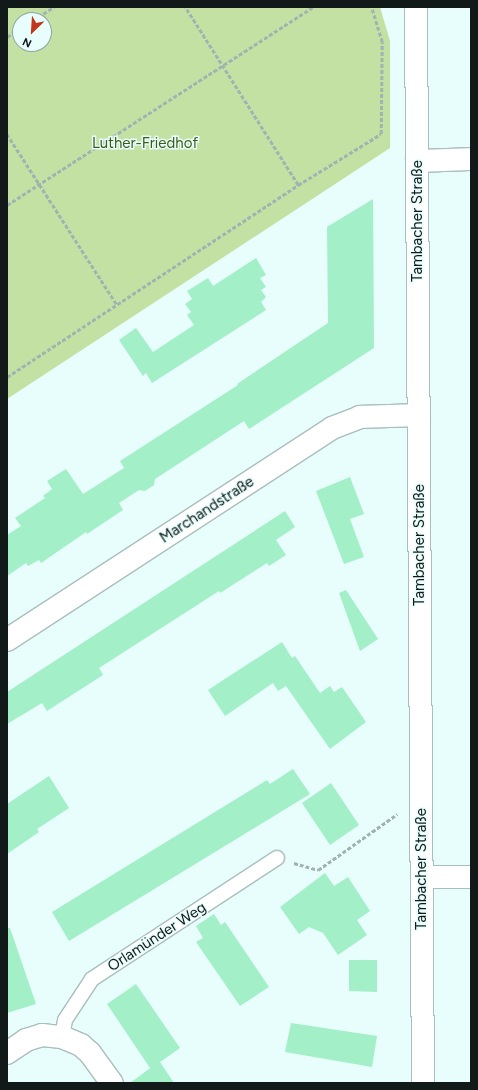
<!DOCTYPE html>
<html>
<head>
<meta charset="utf-8">
<style>
  body { margin:0 }
  #map { position:relative; width:478px; height:1090px; overflow:hidden; background:#e7fefc; font-family:Figtree,sans-serif }
  div>[style] { position:absolute }
  .green>* { inset:0; background:#c4e1a4 }
  .building>* { inset:0; background:#a3efc7 }
  .path>* { height:2.5px; margin-top:-1.25px; transform-origin:0; background:repeating-linear-gradient(90deg,#a1b3b1 0 4px,transparent 0 6px) }
  .roads { filter:drop-shadow(1px 0 #a9bebd) drop-shadow(-1px 0 #a9bebd) drop-shadow(0 1px #a9bebd) drop-shadow(0 -1px #a9bebd) }
  .service>* { height:14px; margin:-7px; padding:0 7px; transform-origin:7px; border-radius:7px; background:#fff }
  .minor>* { height:22px; margin:-11px; padding:0 11px; transform-origin:11px; border-radius:11px; background:#fff }
  span { translate:-50% -50%; white-space:nowrap; text-align:center; line-height:1.15; -webkit-text-stroke:3px #e7fefc; paint-order:stroke }
  .park-label { font-size:15px; color:#3f5a16 }
  .street-label { font-size:15px; color:#121a19 }
  .frame { position:absolute; inset:0; border:8px solid #121a19; pointer-events:none }
  .north { position:absolute; left:12px; top:12px; width:40px; height:40px; box-sizing:border-box; background:#e7fefc; border:1px solid #92a3a1; border-radius:50%; rotate:205deg; font-size:11px; font-weight:700; line-height:16px; text-align:center; color:#121a19 }
  .north::after { content:''; display:block; margin:auto; width:14px; height:18px; background:#c2371c; clip-path:polygon(50% 0,100% 100%,50% 72%,0 100%) }
</style>
</head>
<body>
<div id="map">
  <div class="green">
    <div style="clip-path:polygon(evenodd,7px 7px,380px 7px,390px 41px,390px 148px,7px 399px,7px 7px,20px 20px,44px 20px,44px 44px,20px 44px,20px 20px)"></div>
  </div>
  <div class="building">
    <div style="clip-path:polygon(373px 199px,374px 348px,249px 429px,244px 421px,155px 479px,154px 485px,145px 491px,139px 490px,119px 503px,123px 510px,87px 534px,86px 532px,41px 563px,39px 560px,28px 566px,26px 563px,7px 576px,7px 535px,21px 526px,15px 518px,45px 498px,43px 496px,52px 489px,47px 481px,66px 469px,83px 494px,124px 468px,120px 461px,238px 385px,237px 384px,328px 323px,327px 227px)"></div>
    <div style="clip-path:polygon(256px 258px,266px 275px,260px 278px,266px 287px,261px 290px,266px 297px,261px 302px,266px 310px,152px 383px,146px 373px,143px 376px,119px 340px,136px 328px,153px 352px,194px 325px,187px 315px,191px 312px,185px 304px,192px 299px,187px 291px,208px 278px,213px 286px)"></div>
    <div style="clip-path:polygon(350px 477px,364px 514px,350px 519px,364px 557px,344px 564px,316px 491px)"></div>
    <div style="clip-path:polygon(285px 511px,295px 527px,276px 540px,286px 555px,269px 566px,267px 563px,220px 593px,219px 591px,99px 668px,103px 675px,47px 711px,42px 703px,7px 724px,7px 692px)"></div>
    <div style="clip-path:polygon(346px 590px,378px 639px,360px 651px,339px 593px)"></div>
    <div style="clip-path:polygon(282px 642px,292px 658px,295px 656px,320px 693px,330px 686px,334px 692px,342px 687px,366px 722px,330px 749px,286px 686px,278px 691px,273px 683px,225px 716px,208px 690px)"></div>
    <div style="clip-path:polygon(293px 769px,310px 794px,69px 941px,52px 912px,267px 780px,270px 784px)"></div>
    <div style="clip-path:polygon(49px 776px,69px 808px,37px 829px,39px 832px,7px 854px,7px 804px)"></div>
    <div style="clip-path:polygon(331px 783px,359px 825px,330px 845px,302px 803px)"></div>
    <div style="clip-path:polygon(325px 873px,334px 886px,348px 877px,370px 911px,357px 920px,367px 935px,338px 955px,323px 933px,309px 927px,299px 934px,280px 907px)"></div>
    <div style="clip-path:polygon(214px 914px,221px 925px,225px 922px,269px 987px,240px 1006px,196px 942px,203px 938px,196px 926px)"></div>
    <div style="clip-path:polygon(7px 928px,10px 928px,36px 1004px,7px 1013px)"></div>
    <div style="clip-path:polygon(349px 960px,377px 960px,377px 992px,349px 991px)"></div>
    <div style="clip-path:polygon(136px 984px,180px 1048px,160px 1062px,174px 1083px,130px 1083px,153px 1066px,150px 1068px,107px 1004px)"></div>
    <div style="clip-path:polygon(291px 1023px,377px 1036px,372px 1067px,285px 1052px)"></div>
  </div>
  <div class="path">
    <div style="left:33px;top:20px;width:25px;rotate:-32deg"></div>
    <div style="left:7px;top:37px;width:16px;rotate:-35deg"></div>
    <div style="left:7px;top:134px;width:203px;rotate:57.2deg"></div>
    <div style="left:298px;top:185px;width:97px;rotate:-31.6deg"></div>
    <div style="left:381px;top:134px;width:92px;rotate:-89.4deg"></div>
    <div style="left:382px;top:42px;width:37px;rotate:-107deg"></div>
    <div style="left:7px;top:205px;width:364px;rotate:-32.9deg"></div>
    <div style="left:7px;top:377px;width:349px;rotate:-33.4deg"></div>
    <div style="left:298px;top:185px;width:211px;rotate:-122.4deg"></div>
    <div style="left:294px;top:863px;width:25px;rotate:16deg"></div>
    <div style="left:318px;top:870px;width:97px;rotate:-35.3deg"></div>
  </div>
  <div class="roads">
    <div class="service">
      <div style="left:62px;top:1037px;width:17px;rotate:-80deg"></div>
      <div style="left:65px;top:1020px;width:49px;rotate:-56.6deg"></div>
      <div style="left:92px;top:979px;width:221px;rotate:-33.2deg"></div>
    </div>
    <div class="minor">
      <div style="left:416px;top:7px;width:1076px;rotate:89.63deg"></div>
      <div style="left:417px;top:161px;width:54px;rotate:-2.1deg"></div>
      <div style="left:7px;top:640px;width:388px;rotate:-33.1deg"></div>
      <div style="left:332px;top:428px;width:30px;rotate:-21deg"></div>
      <div style="left:360px;top:417px;width:59px;rotate:-1.9deg"></div>
      <div style="left:422px;top:877px;width:49px"></div>
      <div style="left:7px;top:1053px;width:23px;rotate:-34deg"></div>
      <div style="left:26px;top:1040px;width:17px;rotate:-17deg"></div>
      <div style="left:42px;top:1035px;width:20px;rotate:6deg"></div>
      <div style="left:62px;top:1037px;width:21px;rotate:23deg"></div>
      <div style="left:81px;top:1045px;width:12px;rotate:42deg"></div>
      <div style="left:90px;top:1053px;width:37px;rotate:54deg"></div>
    </div>
  </div>
  <div class="park-label">
    <span style="left:145px;top:144px">Luther-Friedhof</span>
  </div>
  <div class="street-label">
    <span style="left:418px;top:221px;rotate:-90deg">Tambacher Straße</span>
    <span style="left:207px;top:510px;rotate:-33deg">Marchandstraße</span>
    <span style="left:420px;top:545px;rotate:-90deg">Tambacher Straße</span>
    <span style="left:422px;top:869px;rotate:-90deg">Tambacher Straße</span>
    <span style="left:157px;top:937px;rotate:-33deg">Orlamünder Weg</span>
  </div>
  <div class="frame"></div>
  <div class="north">N</div>
</div>
</body>
</html>
